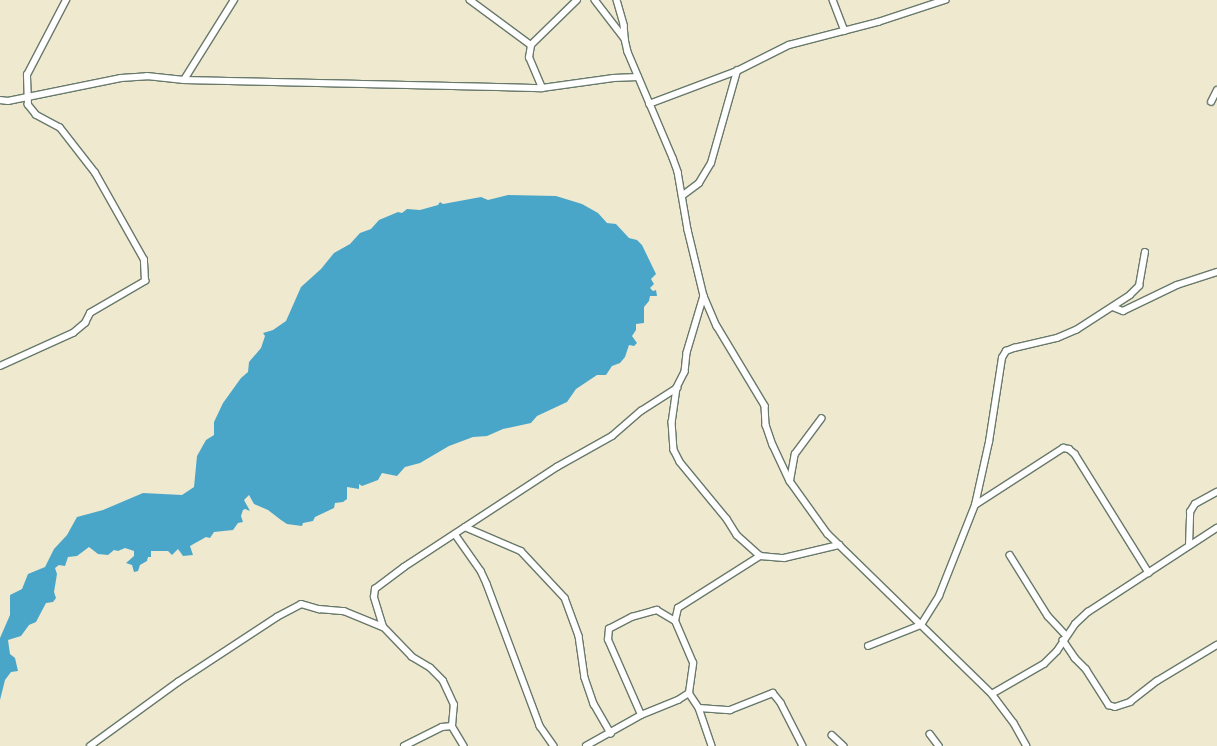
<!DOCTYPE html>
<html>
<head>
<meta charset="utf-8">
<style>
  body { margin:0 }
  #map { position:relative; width:1217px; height:746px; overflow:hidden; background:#efe9d0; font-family:"Gochi Hand",sans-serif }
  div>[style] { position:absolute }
  .water>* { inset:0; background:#4aa6c8 }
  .roads { filter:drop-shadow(1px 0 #68796b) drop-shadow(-1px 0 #68796b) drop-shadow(0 1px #68796b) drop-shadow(0 -1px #68796b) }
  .street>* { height:5.5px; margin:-2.75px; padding:0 2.75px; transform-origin:2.75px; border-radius:2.75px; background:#fff }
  span { translate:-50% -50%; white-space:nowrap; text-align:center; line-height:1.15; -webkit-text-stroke:4px #fff; paint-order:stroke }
</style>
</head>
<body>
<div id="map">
  <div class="water">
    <div style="clip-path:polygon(508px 195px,556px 196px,582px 204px,598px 213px,607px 223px,616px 224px,629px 238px,637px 240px,642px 245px,656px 274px,651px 279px,654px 284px,650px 288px,653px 291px,656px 290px,657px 296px,650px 296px,649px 301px,644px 307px,644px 323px,636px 324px,636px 330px,632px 336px,637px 343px,634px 346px,629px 345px,625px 357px,620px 363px,612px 366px,606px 375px,597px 375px,576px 389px,567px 402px,537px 416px,531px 423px,503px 429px,487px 436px,473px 437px,449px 446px,420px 463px,405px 467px,397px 476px,382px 473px,378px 480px,362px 486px,359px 484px,359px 489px,347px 487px,347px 499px,343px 502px,335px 503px,334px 508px,315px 517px,313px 521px,303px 523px,302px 526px,287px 524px,281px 520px,268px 510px,254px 504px,249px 495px,244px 500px,250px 511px,245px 509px,243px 510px,241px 516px,243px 522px,238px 523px,233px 530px,214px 532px,210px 538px,206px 537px,190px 546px,193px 555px,183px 556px,178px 549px,172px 555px,168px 551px,151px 551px,151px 557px,148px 557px,147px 561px,140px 565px,138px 571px,134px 572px,132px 565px,126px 563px,134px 556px,134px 551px,125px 548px,118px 551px,114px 550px,108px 555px,98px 554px,89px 547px,77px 556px,68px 557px,65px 566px,59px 565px,55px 568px,57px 574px,54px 592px,56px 598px,53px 602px,46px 603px,36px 622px,29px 625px,21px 636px,8px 640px,10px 654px,15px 658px,18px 671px,11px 672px,5px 680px,0 700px,0 638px,10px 615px,10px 595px,22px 589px,28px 574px,45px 567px,54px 549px,67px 535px,77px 517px,103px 510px,143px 493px,182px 495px,194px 487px,197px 456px,206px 440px,214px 435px,214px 422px,223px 403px,241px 378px,248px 372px,249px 362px,261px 348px,265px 336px,263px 333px,273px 330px,286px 321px,301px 287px,321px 269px,334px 253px,350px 244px,360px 233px,371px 229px,379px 220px,398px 212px,402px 213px,407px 209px,420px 210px,438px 205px,440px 202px,443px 204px,481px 197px,488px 200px)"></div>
  </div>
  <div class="roads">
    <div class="street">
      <div style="left:470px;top:0;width:76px;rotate:36.4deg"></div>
      <div style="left:595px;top:0;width:49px;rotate:52.4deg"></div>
      <div style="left:625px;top:39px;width:13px;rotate:77deg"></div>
      <div style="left:628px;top:52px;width:115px;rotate:67deg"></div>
      <div style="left:673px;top:158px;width:15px;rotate:70deg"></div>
      <div style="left:678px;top:172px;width:59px;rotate:80.2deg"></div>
      <div style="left:688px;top:230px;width:68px;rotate:76.4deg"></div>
      <div style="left:704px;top:296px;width:33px;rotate:67deg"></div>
      <div style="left:717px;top:326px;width:93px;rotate:59deg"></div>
      <div style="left:765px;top:406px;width:19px;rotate:87deg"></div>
      <div style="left:766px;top:425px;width:21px;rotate:71deg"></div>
      <div style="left:773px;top:445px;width:40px;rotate:65deg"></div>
      <div style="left:790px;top:481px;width:65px;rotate:54.4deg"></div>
      <div style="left:828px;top:534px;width:229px;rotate:44.3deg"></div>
      <div style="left:992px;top:694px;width:36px;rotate:53deg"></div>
      <div style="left:1014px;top:723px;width:26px;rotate:61deg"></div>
      <div style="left:617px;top:0;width:26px;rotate:74deg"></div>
      <div style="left:624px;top:25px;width:12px;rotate:85deg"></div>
      <div style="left:833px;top:0;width:33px;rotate:69deg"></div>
      <div style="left:184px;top:80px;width:94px;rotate:-58deg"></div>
      <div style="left:542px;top:88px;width:33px;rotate:-113deg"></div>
      <div style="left:529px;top:58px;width:13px;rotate:-81deg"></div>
      <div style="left:531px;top:45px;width:64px;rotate:-44.4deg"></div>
      <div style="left:0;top:100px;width:8px;rotate:7deg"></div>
      <div style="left:8px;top:101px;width:115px;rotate:-11.5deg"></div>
      <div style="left:121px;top:78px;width:26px;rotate:-4deg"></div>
      <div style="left:147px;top:76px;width:37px;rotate:6deg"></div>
      <div style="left:184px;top:80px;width:358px;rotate:1.3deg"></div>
      <div style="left:542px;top:88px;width:72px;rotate:-8deg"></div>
      <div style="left:613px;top:78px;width:25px;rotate:-2deg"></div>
      <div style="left:1211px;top:102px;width:13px;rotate:-63deg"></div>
      <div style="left:649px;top:104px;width:94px;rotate:-20.6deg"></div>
      <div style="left:737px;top:71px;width:58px;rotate:-26.6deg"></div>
      <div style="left:789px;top:45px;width:92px;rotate:-14.5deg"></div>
      <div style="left:878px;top:22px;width:71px;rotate:-18.2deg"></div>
      <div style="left:682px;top:196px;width:21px;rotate:-37deg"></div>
      <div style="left:699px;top:183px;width:23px;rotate:-59deg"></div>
      <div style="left:711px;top:163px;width:96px;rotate:-74.2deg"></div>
      <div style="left:704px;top:296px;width:59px;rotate:106.6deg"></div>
      <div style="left:687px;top:353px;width:19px;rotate:96deg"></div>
      <div style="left:685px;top:372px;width:18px;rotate:117deg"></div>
      <div style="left:677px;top:388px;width:34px;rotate:98deg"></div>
      <div style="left:672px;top:422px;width:28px;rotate:86deg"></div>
      <div style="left:674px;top:450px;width:13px;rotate:63deg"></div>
      <div style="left:680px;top:462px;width:74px;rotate:50.5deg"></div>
      <div style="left:727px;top:519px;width:19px;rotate:58deg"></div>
      <div style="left:737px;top:535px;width:31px;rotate:42deg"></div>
      <div style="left:760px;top:556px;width:24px;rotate:5deg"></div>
      <div style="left:784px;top:558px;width:57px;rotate:-13.3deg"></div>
      <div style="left:1113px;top:307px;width:11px;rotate:22deg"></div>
      <div style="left:1123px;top:311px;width:60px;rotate:-25.7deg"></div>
      <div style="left:1177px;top:285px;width:42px;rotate:-18deg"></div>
      <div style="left:0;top:366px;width:80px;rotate:-24.3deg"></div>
      <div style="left:73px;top:333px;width:16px;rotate:-40deg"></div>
      <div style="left:85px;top:323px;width:11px;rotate:-63deg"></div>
      <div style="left:90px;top:313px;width:64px;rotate:-30.2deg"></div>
      <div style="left:145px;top:281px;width:21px;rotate:-93deg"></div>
      <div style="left:144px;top:260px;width:100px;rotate:-119.4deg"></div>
      <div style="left:95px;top:173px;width:57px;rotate:-127.9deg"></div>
      <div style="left:60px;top:128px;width:27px;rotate:-152deg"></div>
      <div style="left:36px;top:115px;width:13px;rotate:-129deg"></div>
      <div style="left:28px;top:105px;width:30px;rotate:-92deg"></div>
      <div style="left:27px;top:75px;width:85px;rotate:-62.5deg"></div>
      <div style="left:790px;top:481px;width:27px;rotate:-80deg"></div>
      <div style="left:795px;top:454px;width:44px;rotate:-53.4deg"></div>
      <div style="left:975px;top:505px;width:105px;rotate:-32.9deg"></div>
      <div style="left:1063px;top:448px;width:6px;rotate:9deg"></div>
      <div style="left:1069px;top:449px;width:8px;rotate:40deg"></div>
      <div style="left:1075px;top:454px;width:140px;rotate:58.1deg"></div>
      <div style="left:465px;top:527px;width:61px;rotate:23.2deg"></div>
      <div style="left:521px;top:551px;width:64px;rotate:46.9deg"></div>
      <div style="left:565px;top:598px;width:40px;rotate:69.8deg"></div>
      <div style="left:579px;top:636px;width:42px;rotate:81.9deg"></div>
      <div style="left:585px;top:678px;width:28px;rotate:71deg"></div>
      <div style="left:594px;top:704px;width:34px;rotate:60deg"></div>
      <div style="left:455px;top:534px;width:45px;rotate:54.9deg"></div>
      <div style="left:481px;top:571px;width:14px;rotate:65deg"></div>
      <div style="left:487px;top:584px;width:152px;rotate:69.5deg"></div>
      <div style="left:540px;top:726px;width:24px;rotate:55deg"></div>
      <div style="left:1189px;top:546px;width:34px;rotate:-88deg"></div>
      <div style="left:1190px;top:512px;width:9px;rotate:-58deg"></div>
      <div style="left:1195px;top:504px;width:25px;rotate:-29deg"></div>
      <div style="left:1010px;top:555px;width:72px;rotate:58.1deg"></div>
      <div style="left:1048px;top:616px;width:26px;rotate:47deg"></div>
      <div style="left:1063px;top:640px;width:22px;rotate:56deg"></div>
      <div style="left:1075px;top:658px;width:16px;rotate:45deg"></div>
      <div style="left:1086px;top:669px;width:43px;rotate:57.4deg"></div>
      <div style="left:1109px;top:705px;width:6px;rotate:18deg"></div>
      <div style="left:1115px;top:707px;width:16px;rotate:-18deg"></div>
      <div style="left:1130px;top:702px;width:34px;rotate:-38deg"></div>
      <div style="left:1157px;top:681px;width:70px;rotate:-31deg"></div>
      <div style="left:868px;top:646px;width:57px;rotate:-21.6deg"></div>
      <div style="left:921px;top:625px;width:34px;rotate:-58deg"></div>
      <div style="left:939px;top:596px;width:98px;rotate:-68.4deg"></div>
      <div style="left:975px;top:505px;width:65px;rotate:-77.5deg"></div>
      <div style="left:989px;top:442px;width:85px;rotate:-81.2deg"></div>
      <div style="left:1002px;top:358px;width:8px;rotate:-60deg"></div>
      <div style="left:1006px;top:351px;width:9px;rotate:-21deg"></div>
      <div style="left:1014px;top:348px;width:44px;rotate:-13.1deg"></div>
      <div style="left:1057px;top:338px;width:21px;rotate:-23deg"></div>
      <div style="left:1076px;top:330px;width:64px;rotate:-32.9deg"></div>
      <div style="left:1130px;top:295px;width:13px;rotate:-45deg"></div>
      <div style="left:1139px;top:286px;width:34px;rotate:-80deg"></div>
      <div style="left:689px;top:693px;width:18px;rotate:56deg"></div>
      <div style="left:699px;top:708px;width:40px;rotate:71.1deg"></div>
      <div style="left:992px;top:694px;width:60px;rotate:-30deg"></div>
      <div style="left:1044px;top:664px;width:18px;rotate:-45deg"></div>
      <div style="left:1057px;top:651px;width:32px;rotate:-56deg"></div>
      <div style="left:1075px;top:624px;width:18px;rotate:-43deg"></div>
      <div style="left:1088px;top:612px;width:154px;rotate:-33.1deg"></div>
      <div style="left:699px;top:708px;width:31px;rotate:4deg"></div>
      <div style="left:730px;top:710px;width:46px;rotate:-21.6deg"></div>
      <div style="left:773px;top:693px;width:13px;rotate:51deg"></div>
      <div style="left:781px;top:703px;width:48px;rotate:62.9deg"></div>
      <div style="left:641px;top:715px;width:82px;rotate:-113.7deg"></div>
      <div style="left:608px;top:640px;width:11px;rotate:-85deg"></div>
      <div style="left:609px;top:629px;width:26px;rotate:-28deg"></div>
      <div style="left:632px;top:617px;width:22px;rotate:-16deg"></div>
      <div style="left:653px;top:611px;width:4px;rotate:-14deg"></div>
      <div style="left:657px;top:610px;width:21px;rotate:31deg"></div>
      <div style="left:452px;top:726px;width:21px;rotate:-85deg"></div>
      <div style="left:454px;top:705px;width:26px;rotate:-115deg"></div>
      <div style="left:443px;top:681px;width:18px;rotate:-135deg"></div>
      <div style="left:430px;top:668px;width:21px;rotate:-149deg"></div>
      <div style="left:412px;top:657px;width:42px;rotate:-134deg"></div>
      <div style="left:383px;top:627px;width:31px;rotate:-107deg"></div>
      <div style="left:374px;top:597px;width:8px;rotate:-83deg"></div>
      <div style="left:375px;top:589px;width:36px;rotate:-37deg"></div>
      <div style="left:404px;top:567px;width:183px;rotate:-33.2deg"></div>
      <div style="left:557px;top:467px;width:63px;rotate:-29.4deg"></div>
      <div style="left:612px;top:436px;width:38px;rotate:-41deg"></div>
      <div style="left:641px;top:411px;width:43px;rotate:-32.6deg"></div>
      <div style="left:930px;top:734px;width:15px;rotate:53deg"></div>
      <div style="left:832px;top:735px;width:16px;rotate:43deg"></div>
      <div style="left:90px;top:746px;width:109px;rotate:-36deg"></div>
      <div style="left:178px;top:682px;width:118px;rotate:-33.3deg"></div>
      <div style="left:277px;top:617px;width:27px;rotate:-28deg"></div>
      <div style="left:301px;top:604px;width:19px;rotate:16deg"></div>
      <div style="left:319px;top:609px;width:25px;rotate:5deg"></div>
      <div style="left:344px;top:611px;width:42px;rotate:22.3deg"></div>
      <div style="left:404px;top:746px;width:42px;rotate:-26.6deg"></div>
      <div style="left:442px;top:727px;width:10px;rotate:-6deg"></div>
      <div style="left:452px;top:726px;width:23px;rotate:59deg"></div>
      <div style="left:586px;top:746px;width:63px;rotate:-29.4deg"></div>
      <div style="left:641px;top:715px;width:40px;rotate:-22deg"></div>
      <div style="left:678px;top:700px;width:13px;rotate:-32deg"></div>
      <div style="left:689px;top:693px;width:30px;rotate:-82deg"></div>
      <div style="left:693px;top:663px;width:46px;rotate:-113.2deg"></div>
      <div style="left:675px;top:621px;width:13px;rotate:-77deg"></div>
      <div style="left:678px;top:608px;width:97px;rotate:-32.4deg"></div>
    </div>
  </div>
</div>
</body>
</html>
